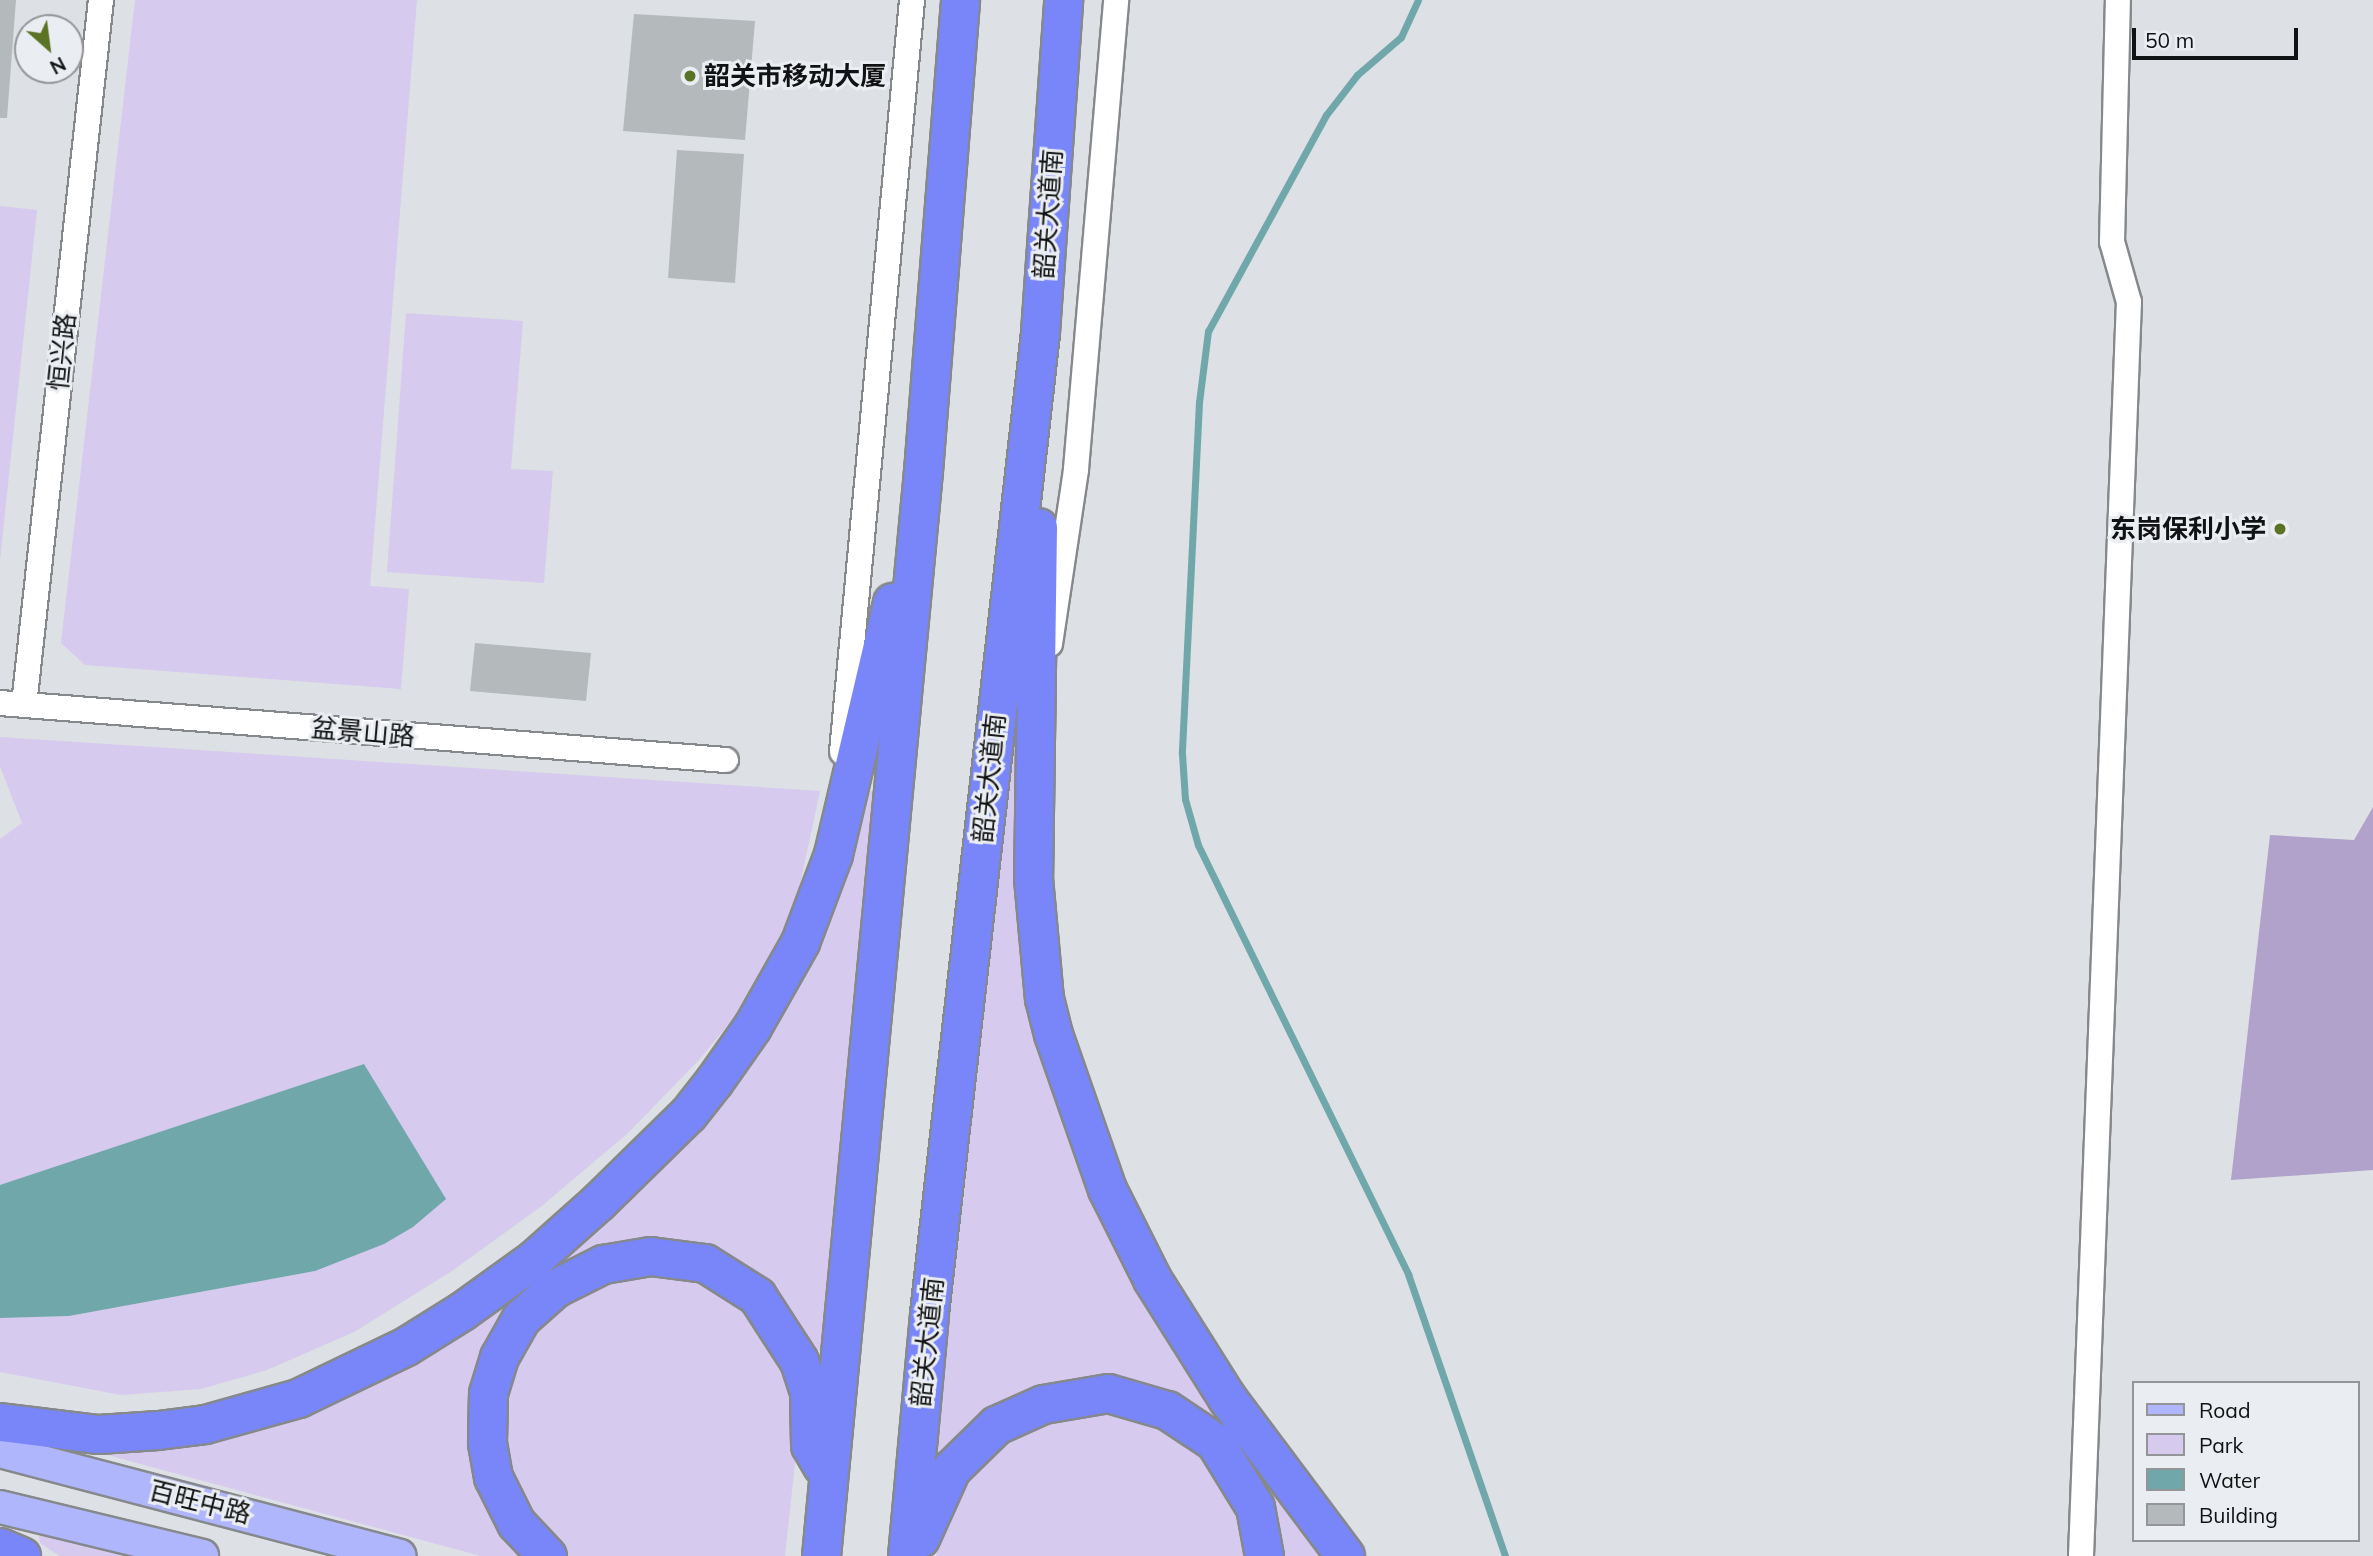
<!DOCTYPE html>
<html>
<head>
<meta charset="utf-8">
<style>
  body { margin:0 }
  #map { position:relative; width:2373px; height:1556px; overflow:hidden; background:#dde0e4; font-family:Mulish,"Noto Sans SC",sans-serif }
  div>[style] { position:absolute }
  .green>* { inset:0; background:#d6caee }
  .forest>* { inset:0; background:#b0a2ca }
  .water>* { inset:0; background:#6fa7aa }
  .stream>* { height:7px; margin:-3.5px; padding:0 3.5px; transform-origin:3.5px; border-radius:3.5px; background:#6fa7aa }
  .building>* { inset:0; background:#b4b9bc }
  .roads { filter:drop-shadow(2px 0 #86898c) drop-shadow(-2px 0 #86898c) drop-shadow(0 2px #86898c) drop-shadow(0 -2px #86898c) }
  .minor>* { height:24px; margin:-12px; padding:0 12px; transform-origin:12px; border-radius:12px; background:#fff }
  .major>* { height:32px; margin:-16px; padding:0 16px; transform-origin:16px; border-radius:16px; background:#afb6fb }
  .highway>* { height:37px; margin:-18.5px; padding:0 18.5px; transform-origin:18.5px; border-radius:18.5px; background:#7986f9 }
  .dots>* { width:19px; height:19px; translate:-50% -50%; box-sizing:border-box; border:4px solid #eaedf1; border-radius:50% }
  span { translate:-50% -50%; white-space:nowrap; text-align:center; line-height:1.15; -webkit-text-stroke:6px #eaedf1; paint-order:stroke }
  .poi-label { font-size:26px; color:#111213; font-weight:700 }
  .left { translate:0 -50%; text-align:left }
  .right { translate:-100% -50%; text-align:right }
  .street-label { font-size:26px; color:#111213 }
  .legend { position:absolute; left:2132px; top:1381px; width:228px; height:161px; box-sizing:border-box; background:#eaedf1; border:2px solid #939598; margin:0; padding:9px 12px; list-style:none; font-size:21px; color:#111213 }
  .legend li { display:flex; align-items:center; gap:14px; height:35px }
  .legend b { width:35px; border:2px solid #939598 }
  .north { position:absolute; left:14px; top:14px; width:70px; height:70px; box-sizing:border-box; background:#eaedf1; border:2px solid #939598; border-radius:50%; rotate:152deg; font-size:19px; font-weight:700; line-height:28px; text-align:center; color:#111213 }
  .north::after { content:''; display:block; margin:auto; width:24px; height:32px; background:#5a7325; clip-path:polygon(50% 0,100% 100%,50% 72%,0 100%) }
  .scale { position:absolute; left:2132px; top:28px; width:166px; height:32px; box-sizing:border-box; border:4px solid #111213; border-top:0; padding-left:9px; font-size:21px; line-height:24px; white-space:nowrap; color:#111213; -webkit-text-stroke:5px #eaedf1; paint-order:stroke }
</style>
</head>
<body>
<div id="map">
  <div class="green">
    <div style="clip-path:polygon(135px 0,417px 0,370px 586px,409px 589px,401px 689px,85px 665px,61px 643px)"></div>
    <div style="clip-path:polygon(0 206px,37px 210px,0 560px)"></div>
    <div style="clip-path:polygon(406px 313px,523px 321px,511px 469px,553px 471px,544px 583px,387px 572px)"></div>
    <div style="clip-path:polygon(1016px 706px,1055px 1081px,1330px 1556px,1276px 1556px,1164px 1392px,1137px 1381px,1106px 1378px,1049px 1384px,1026px 1393px,941px 1457px,934px 1452px,1005px 722px)"></div>
    <div style="clip-path:polygon(0 737px,820px 791px,796px 903px,754px 993px,699px 1060px,628px 1133px,543px 1205px,452px 1271px,354px 1332px,267px 1370px,201px 1389px,121px 1395px,0 1372px,0 1318px,69px 1316px,315px 1271px,44px 1174px,0 1185px,0 839px,22px 823px,0 766px)"></div>
    <div style="clip-path:polygon(875px 789px,821px 1350px,815px 1352px,653px 1245px,490px 1348px,524px 1556px,481px 1556px,111px 1456px,108px 1451px,254px 1426px,608px 1211px,840px 870px,867px 793px)"></div>
    <div style="clip-path:polygon(647px 1271px,705px 1282px,740px 1303px,774px 1342px,800px 1417px,785px 1556px,565px 1556px,502px 1475px,503px 1381px,548px 1310px,598px 1280px)"></div>
    <div style="clip-path:polygon(1091px 1409px,1148px 1418px,1195px 1448px,1237px 1510px,1247px 1556px,936px 1556px,945px 1509px,963px 1476px,1007px 1434px)"></div>
    <div style="clip-path:polygon(50px 1534px,131px 1556px,60px 1556px,40px 1543px,39px 1536px)"></div>
  </div>
  <div class="forest">
    <div style="clip-path:polygon(2373px 807px,2373px 1170px,2231px 1180px,2270px 835px,2354px 840px)"></div>
  </div>
  <div class="water">
    <div style="clip-path:polygon(364px 1064px,446px 1199px,413px 1227px,384px 1244px,315px 1271px,69px 1316px,0 1318px,0 1185px)"></div>
  </div>
  <div class="stream">
    <div style="left:1418px;top:0;width:41px;rotate:114.7deg"></div>
    <div style="left:1401px;top:37px;width:58px;rotate:139.2deg"></div>
    <div style="left:1357px;top:75px;width:51px;rotate:127.8deg"></div>
    <div style="left:1326px;top:115px;width:246px;rotate:118.6deg"></div>
    <div style="left:1208px;top:331px;width:72px;rotate:97.2deg"></div>
    <div style="left:1199px;top:402px;width:352px;rotate:92.8deg"></div>
    <div style="left:1182px;top:754px;width:45px;rotate:86.2deg"></div>
    <div style="left:1185px;top:799px;width:48px;rotate:74.2deg"></div>
    <div style="left:1198px;top:845px;width:478px;rotate:63.9deg"></div>
    <div style="left:1408px;top:1274px;width:298px;rotate:71deg"></div>
  </div>
  <div class="building">
    <div style="clip-path:polygon(0 0,16px 0,7px 118px,0 118px)"></div>
    <div style="clip-path:polygon(634px 14px,755px 21px,745px 140px,623px 131px)"></div>
    <div style="clip-path:polygon(677px 150px,744px 154px,735px 283px,668px 278px)"></div>
    <div style="clip-path:polygon(475px 643px,591px 653px,586px 701px,470px 691px)"></div>
  </div>
  <div class="roads">
    <div class="minor">
      <div style="left:1050px;top:644px;width:177px;rotate:-81.5deg"></div>
      <div style="left:1076px;top:469px;width:471px;rotate:-85.1deg"></div>
      <div style="left:0;top:703px;width:728px;rotate:4.49deg"></div>
      <div style="left:24px;top:705px;width:709px;rotate:-83.77deg"></div>
      <div style="left:842px;top:752px;width:755px;rotate:-84.68deg"></div>
      <div style="left:2081px;top:1556px;width:1255px;rotate:-87.81deg"></div>
      <div style="left:2129px;top:302px;width:62px;rotate:-105.8deg"></div>
      <div style="left:2112px;top:242px;width:242px;rotate:-88.6deg"></div>
    </div>
    <div class="major">
      <div style="left:0;top:1451px;width:413px;rotate:14.7deg"></div>
      <div style="left:0;top:1507px;width:208px;rotate:13.6deg"></div>
    </div>
    <div class="highway">
      <div style="left:1038px;top:527px;width:351px;rotate:90.8deg"></div>
      <div style="left:1033px;top:878px;width:121px;rotate:84.8deg"></div>
      <div style="left:1044px;top:998px;width:37px;rotate:76deg"></div>
      <div style="left:1053px;top:1034px;width:164px;rotate:70.8deg"></div>
      <div style="left:1107px;top:1189px;width:101px;rotate:63.4deg"></div>
      <div style="left:1152px;top:1279px;width:141px;rotate:57.8deg"></div>
      <div style="left:1227px;top:1398px;width:197px;rotate:53.2deg"></div>
      <div style="left:0;top:1422px;width:99px;rotate:7deg"></div>
      <div style="left:98px;top:1434px;width:60px;rotate:-3.8deg"></div>
      <div style="left:158px;top:1430px;width:47px;rotate:-7.3deg"></div>
      <div style="left:205px;top:1424px;width:97px;rotate:-15.6deg"></div>
      <div style="left:298px;top:1398px;width:120px;rotate:-25.7deg"></div>
      <div style="left:406px;top:1346px;width:66px;rotate:-32deg"></div>
      <div style="left:462px;top:1311px;width:89px;rotate:-35.8deg"></div>
      <div style="left:534px;top:1259px;width:86px;rotate:-41.7deg"></div>
      <div style="left:598px;top:1202px;width:126px;rotate:-44.4deg"></div>
      <div style="left:688px;top:1114px;width:42px;rotate:-51.8deg"></div>
      <div style="left:714px;top:1081px;width:66px;rotate:-54.9deg"></div>
      <div style="left:752px;top:1027px;width:98px;rotate:-60.5deg"></div>
      <div style="left:800px;top:942px;width:94px;rotate:-69.4deg"></div>
      <div style="left:833px;top:854px;width:259px;rotate:-76.8deg"></div>
      <div style="left:920px;top:1538px;width:76px;rotate:-65.8deg"></div>
      <div style="left:951px;top:1469px;width:63px;rotate:-44.4deg"></div>
      <div style="left:996px;top:1425px;width:51px;rotate:-24.1deg"></div>
      <div style="left:1043px;top:1404px;width:66px;rotate:-9.6deg"></div>
      <div style="left:1108px;top:1393px;width:61px;rotate:16.1deg"></div>
      <div style="left:1167px;top:1410px;width:58px;rotate:33.7deg"></div>
      <div style="left:1215px;top:1442px;width:76px;rotate:58.4deg"></div>
      <div style="left:1255px;top:1507px;width:50px;rotate:79.6deg"></div>
      <div style="left:0;top:1547px;width:23px;rotate:23deg"></div>
      <div style="left:547px;top:1556px;width:45px;rotate:-133.2deg"></div>
      <div style="left:516px;top:1523px;width:51px;rotate:-116.6deg"></div>
      <div style="left:493px;top:1477px;width:35px;rotate:-100deg"></div>
      <div style="left:487px;top:1443px;width:50px;rotate:-88.9deg"></div>
      <div style="left:488px;top:1393px;width:38px;rotate:-73deg"></div>
      <div style="left:499px;top:1357px;width:45px;rotate:-60.6deg"></div>
      <div style="left:521px;top:1318px;width:45px;rotate:-41.4deg"></div>
      <div style="left:555px;top:1288px;width:54px;rotate:-26.6deg"></div>
      <div style="left:603px;top:1264px;width:48px;rotate:-9.7deg"></div>
      <div style="left:650px;top:1256px;width:55px;rotate:7.3deg"></div>
      <div style="left:705px;top:1263px;width:62px;rotate:32.4deg"></div>
      <div style="left:757px;top:1296px;width:77px;rotate:57.1deg"></div>
      <div style="left:799px;top:1361px;width:33px;rotate:72deg"></div>
      <div style="left:809px;top:1392px;width:53px;rotate:88.9deg"></div>
      <div style="left:810px;top:1445px;width:24px;rotate:60deg"></div>
      <div style="left:821px;top:1556px;width:1090px;rotate:-84.63deg"></div>
      <div style="left:923px;top:471px;width:472px;rotate:-85.5deg"></div>
      <div style="left:907px;top:1556px;width:244px;rotate:-84.8deg"></div>
      <div style="left:929px;top:1313px;width:987px;rotate:-83.54deg"></div>
      <div style="left:1040px;top:332px;width:333px;rotate:-86deg"></div>
    </div>
  </div>
  <div class="dots">
    <div style="left:690px;top:76px;background:#5a7325"></div>
    <div style="left:2280px;top:529px;background:#5a7325"></div>
  </div>
  <div class="poi-label">
    <span class="left" style="left:704px;top:76px">韶关市移动大厦</span>
    <span class="right" style="left:2266px;top:529px">东岗保利小学</span>
  </div>
  <div class="street-label">
    <span style="left:1048px;top:214px;rotate:-86deg">韶关大道南</span>
    <span style="left:62px;top:352px;rotate:-84deg">恒兴路</span>
    <span style="left:363px;top:732px;rotate:5deg">盆景山路</span>
    <span style="left:989px;top:778px;rotate:-84deg">韶关大道南</span>
    <span style="left:927px;top:1342px;rotate:-84deg">韶关大道南</span>
    <span style="left:200px;top:1502px;rotate:14deg">百旺中路</span>
  </div>
  <ul class="legend">
  <li><b style="height:9px;background:#afb6fb"></b>Road</li>
  <li><b style="height:19px;background:#d6caee"></b>Park</li>
  <li><b style="height:19px;background:#6fa7aa"></b>Water</li>
  <li><b style="height:19px;background:#b4b9bc"></b>Building</li>
  </ul>
  <div class="north">N</div>
  <div class="scale">50 m</div>
</div>
</body>
</html>
